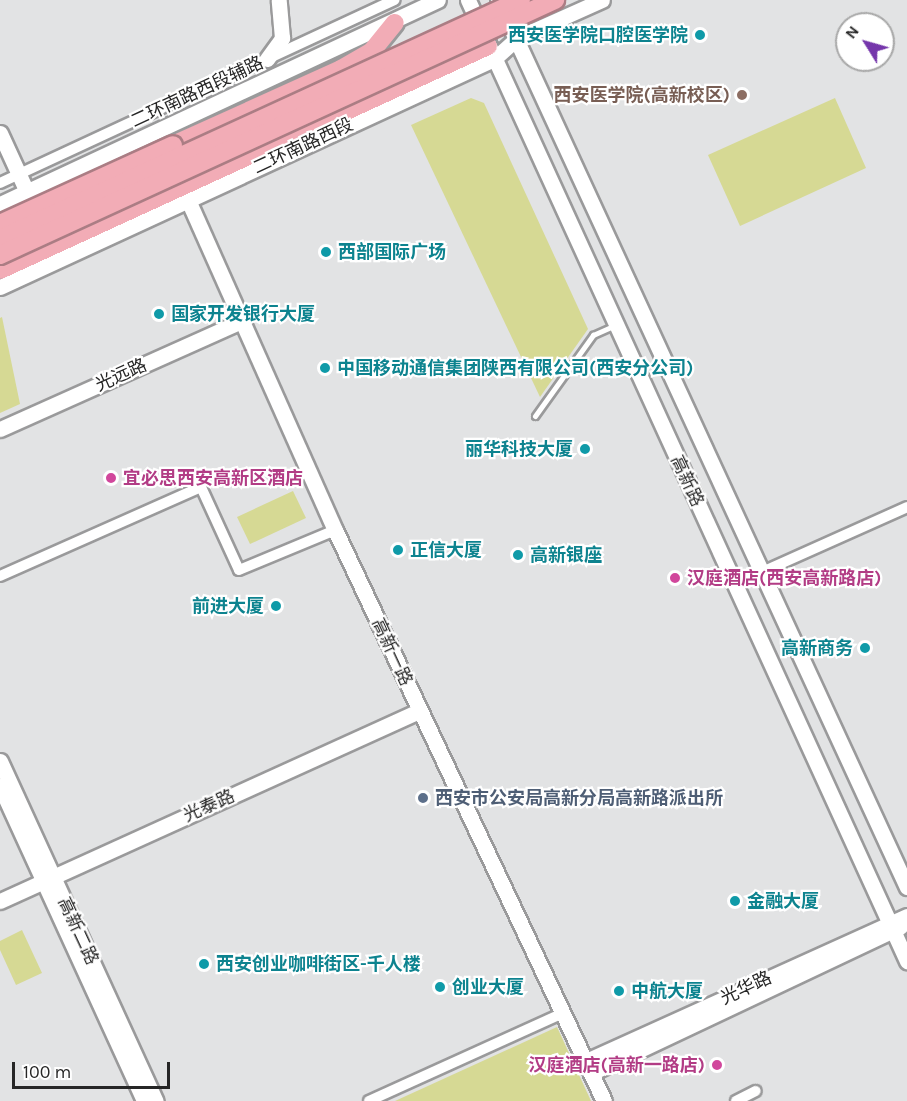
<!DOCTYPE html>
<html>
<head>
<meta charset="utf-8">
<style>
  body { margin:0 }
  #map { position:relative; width:907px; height:1101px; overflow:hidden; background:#e2e3e4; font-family:Karla,"Noto Sans SC",sans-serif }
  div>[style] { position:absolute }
  .green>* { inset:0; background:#d6d994 }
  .roads { filter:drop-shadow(2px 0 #9a9a9b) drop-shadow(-2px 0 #9a9a9b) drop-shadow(0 2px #9a9a9b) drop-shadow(0 -2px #9a9a9b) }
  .lane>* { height:5px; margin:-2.5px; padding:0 2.5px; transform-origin:2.5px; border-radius:2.5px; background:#fff }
  .street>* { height:10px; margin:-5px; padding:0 5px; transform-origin:5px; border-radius:5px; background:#fff }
  .secondary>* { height:15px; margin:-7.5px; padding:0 7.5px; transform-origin:7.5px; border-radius:7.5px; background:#fff }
  .highway>* { height:18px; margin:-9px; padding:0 9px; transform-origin:9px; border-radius:9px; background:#f2acb6 }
  .bridges { filter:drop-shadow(2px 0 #ab7d84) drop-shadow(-2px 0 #ab7d84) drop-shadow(0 2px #ab7d84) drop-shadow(0 -2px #ab7d84) }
  .highway-bridge>* { height:18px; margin:-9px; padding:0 9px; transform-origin:9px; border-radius:9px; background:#f2acb6 }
  .dots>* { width:16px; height:16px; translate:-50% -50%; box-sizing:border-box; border:3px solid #fff; border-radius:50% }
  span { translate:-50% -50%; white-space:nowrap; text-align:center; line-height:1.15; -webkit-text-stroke:4.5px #fff; paint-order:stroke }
  .culture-label { font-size:18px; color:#0d838f; font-weight:700 }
  .right { translate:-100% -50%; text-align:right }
  .left { translate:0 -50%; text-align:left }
  .street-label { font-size:18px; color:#262626 }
  .education-label { font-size:18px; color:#785e54; font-weight:700 }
  .hotel-label { font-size:18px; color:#b23c85; font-weight:700 }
  .service-label { font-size:18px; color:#4e5e75; font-weight:700 }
  .north { position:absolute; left:835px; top:12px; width:60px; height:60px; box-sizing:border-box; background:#fff; border:2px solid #a8a8a8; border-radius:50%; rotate:307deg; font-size:16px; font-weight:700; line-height:24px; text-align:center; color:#262626 }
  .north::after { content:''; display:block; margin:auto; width:21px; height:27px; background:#7536ab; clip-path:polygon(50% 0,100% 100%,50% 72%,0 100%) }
  .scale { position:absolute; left:12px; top:1062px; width:158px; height:27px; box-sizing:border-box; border:3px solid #262626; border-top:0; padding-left:8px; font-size:18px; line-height:21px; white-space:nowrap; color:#262626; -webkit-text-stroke:4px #fff; paint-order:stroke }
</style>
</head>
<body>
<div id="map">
  <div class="green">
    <div style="clip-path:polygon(471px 98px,484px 103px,588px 329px,540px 397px,411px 125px)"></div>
    <div style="clip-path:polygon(835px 98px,866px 168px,740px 226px,708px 155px)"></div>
    <div style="clip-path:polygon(2px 317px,20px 404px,0 413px,0 318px)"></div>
    <div style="clip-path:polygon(293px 491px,306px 518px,250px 544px,237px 517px)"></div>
    <div style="clip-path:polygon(22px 930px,42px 973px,16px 985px,0 950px,0 941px)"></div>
    <div style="clip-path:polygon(557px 1027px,591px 1101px,395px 1101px)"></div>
  </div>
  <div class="roads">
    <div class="lane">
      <div style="left:535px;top:416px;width:100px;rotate:-54.4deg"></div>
      <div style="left:593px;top:335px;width:24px;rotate:-24deg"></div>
    </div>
    <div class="street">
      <div style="left:0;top:183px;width:435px;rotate:-24.9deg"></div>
      <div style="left:762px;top:572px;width:159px;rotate:-24.1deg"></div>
      <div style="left:0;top:576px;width:220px;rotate:-23.9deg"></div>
      <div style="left:201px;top:487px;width:91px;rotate:65.4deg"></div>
      <div style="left:239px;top:570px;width:104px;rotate:-22.6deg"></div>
      <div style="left:369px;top:1101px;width:213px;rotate:-24.4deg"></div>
      <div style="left:736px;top:1101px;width:22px;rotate:-27deg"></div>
    </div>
    <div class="secondary">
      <div style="left:468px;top:0;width:1057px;rotate:65.45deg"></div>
      <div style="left:498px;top:0;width:977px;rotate:65.25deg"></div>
      <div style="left:267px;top:59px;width:26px;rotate:-54deg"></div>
      <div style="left:282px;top:38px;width:38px;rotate:-95deg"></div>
      <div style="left:0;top:133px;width:65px;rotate:65.4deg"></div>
      <div style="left:188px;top:200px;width:361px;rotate:66deg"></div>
      <div style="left:335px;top:530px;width:631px;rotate:64.77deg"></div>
      <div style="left:0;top:204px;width:483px;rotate:-25deg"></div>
      <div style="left:0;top:287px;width:544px;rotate:-24.78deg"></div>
      <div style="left:494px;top:59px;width:31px;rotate:-42deg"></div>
      <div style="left:517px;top:38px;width:93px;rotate:-24.1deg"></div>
      <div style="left:0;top:429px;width:265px;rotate:-24.1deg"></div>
      <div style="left:0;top:761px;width:374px;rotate:65.4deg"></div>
      <div style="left:0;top:786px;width:346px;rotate:65.4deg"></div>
      <div style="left:0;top:901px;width:460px;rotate:-24.4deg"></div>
      <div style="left:586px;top:1061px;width:352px;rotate:-24.3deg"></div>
      <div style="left:591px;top:1073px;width:342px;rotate:-25.3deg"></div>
    </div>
    <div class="highway">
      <div style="left:173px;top:145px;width:184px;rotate:-24.3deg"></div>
      <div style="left:341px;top:69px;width:36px;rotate:-30deg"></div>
      <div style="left:372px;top:51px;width:36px;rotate:-51deg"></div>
      <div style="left:0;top:270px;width:537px;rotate:-24.66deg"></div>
    </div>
  </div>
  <div class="bridges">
    <div class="highway-bridge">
      <div style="left:0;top:224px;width:190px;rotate:-24.5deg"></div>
      <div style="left:0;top:239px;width:573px;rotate:-24.64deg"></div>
      <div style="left:0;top:255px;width:611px;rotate:-24.68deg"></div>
    </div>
  </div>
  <div class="dots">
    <div style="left:700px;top:35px;background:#0f9aa8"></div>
    <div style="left:742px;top:95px;background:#8d6e63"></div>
    <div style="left:326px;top:252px;background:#0f9aa8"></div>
    <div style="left:159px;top:314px;background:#0f9aa8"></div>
    <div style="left:325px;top:368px;background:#0f9aa8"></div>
    <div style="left:585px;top:449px;background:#0f9aa8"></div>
    <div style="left:111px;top:478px;background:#d1479c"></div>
    <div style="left:398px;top:550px;background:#0f9aa8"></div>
    <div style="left:518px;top:555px;background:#0f9aa8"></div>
    <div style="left:675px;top:578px;background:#d1479c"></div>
    <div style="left:276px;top:606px;background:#0f9aa8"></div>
    <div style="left:865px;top:648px;background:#0f9aa8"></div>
    <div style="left:423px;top:798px;background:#5c6f8a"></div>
    <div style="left:735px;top:901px;background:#0f9aa8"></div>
    <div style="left:204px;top:964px;background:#0f9aa8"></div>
    <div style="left:440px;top:987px;background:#0f9aa8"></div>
    <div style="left:619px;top:991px;background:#0f9aa8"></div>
    <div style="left:717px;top:1065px;background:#d1479c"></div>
  </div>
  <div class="culture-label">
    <span class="right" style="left:688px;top:35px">西安医学院口腔医学院</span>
    <span class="left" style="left:338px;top:252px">西部国际广场</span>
    <span class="left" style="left:171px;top:314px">国家开发银行大厦</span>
    <span class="left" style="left:337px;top:368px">中国移动通信集团陕西有限公司(西安分公司)</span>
    <span class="right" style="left:573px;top:449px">丽华科技大厦</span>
    <span class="left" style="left:410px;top:550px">正信大厦</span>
    <span class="left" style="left:530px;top:555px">高新银座</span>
    <span class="right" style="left:264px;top:606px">前进大厦</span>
    <span class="right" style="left:853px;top:648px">高新商务</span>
    <span class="left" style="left:747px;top:901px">金融大厦</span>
    <span class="left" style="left:216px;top:964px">西安创业咖啡街区-千人楼</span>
    <span class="left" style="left:452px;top:987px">创业大厦</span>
    <span class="left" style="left:631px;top:991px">中航大厦</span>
  </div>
  <div class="street-label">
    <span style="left:197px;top:92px;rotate:-25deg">二环南路西段辅路</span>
    <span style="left:303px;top:146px;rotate:-25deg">二环南路西段</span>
    <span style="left:121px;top:375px;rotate:-24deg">光远路</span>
    <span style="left:687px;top:481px;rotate:65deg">高新路</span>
    <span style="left:392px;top:652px;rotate:65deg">高新一路</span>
    <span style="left:209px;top:806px;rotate:-24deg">光泰路</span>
    <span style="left:78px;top:931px;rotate:65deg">高新二路</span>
    <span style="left:746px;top:988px;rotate:-25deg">光华路</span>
  </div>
  <div class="education-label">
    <span class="right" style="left:730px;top:95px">西安医学院(高新校区)</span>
  </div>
  <div class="hotel-label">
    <span class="left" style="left:123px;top:478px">宜必思西安高新区酒店</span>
    <span class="left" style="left:687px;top:578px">汉庭酒店(西安高新路店)</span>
    <span class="right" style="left:705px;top:1065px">汉庭酒店(高新一路店)</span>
  </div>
  <div class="service-label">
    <span class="left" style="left:435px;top:798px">西安市公安局高新分局高新路派出所</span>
  </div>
  <div class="north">N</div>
  <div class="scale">100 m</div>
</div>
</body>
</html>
